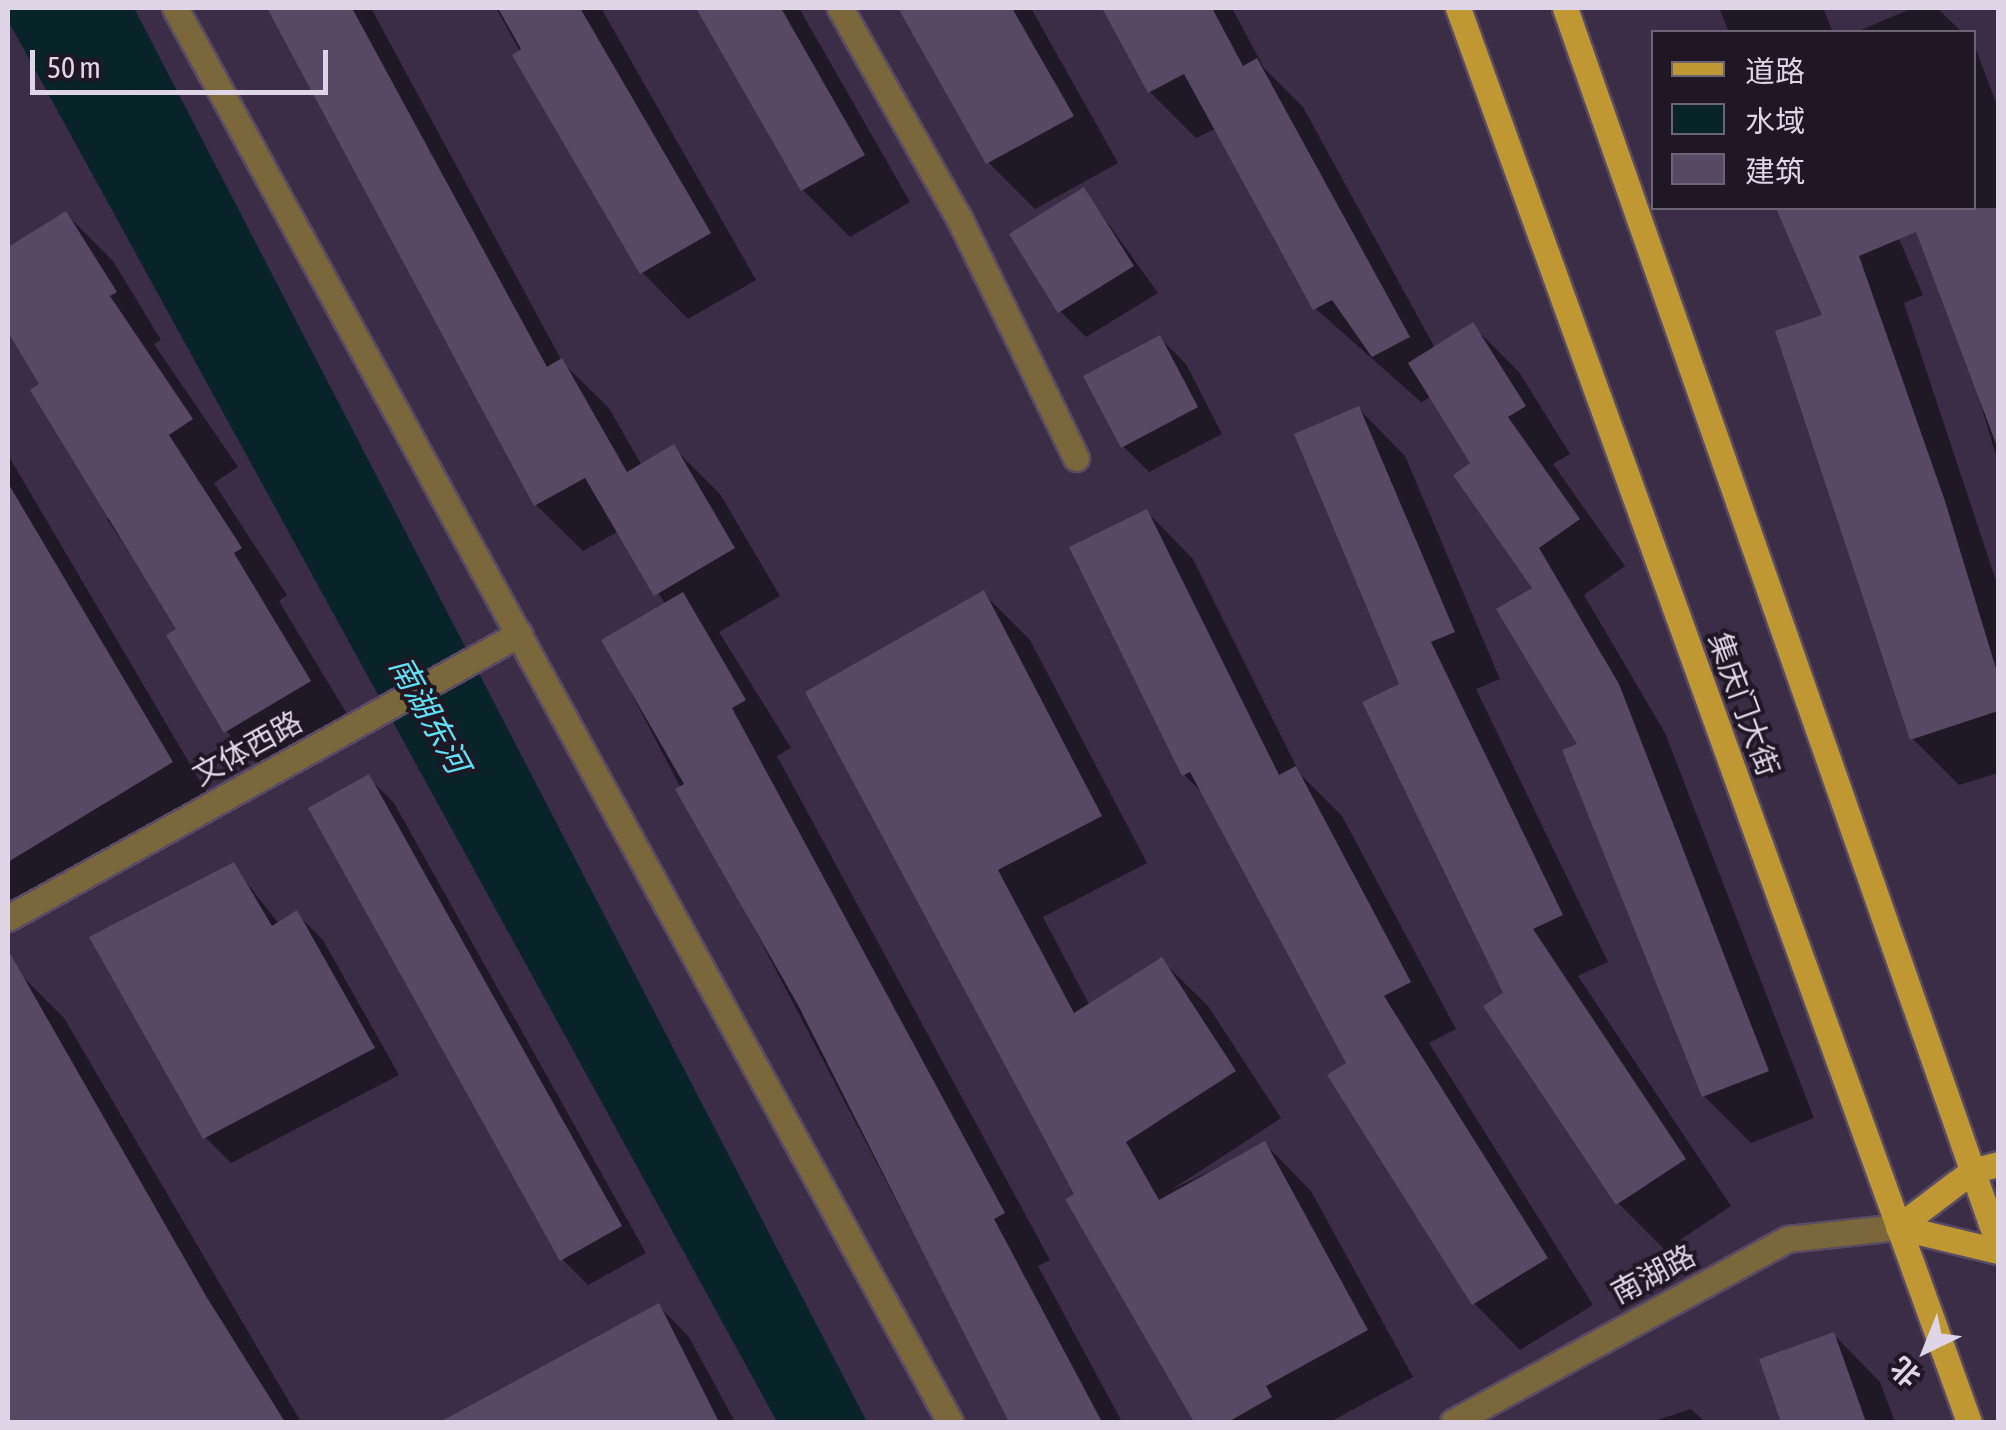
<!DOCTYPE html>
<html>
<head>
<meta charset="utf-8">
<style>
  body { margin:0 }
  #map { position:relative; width:2006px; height:1430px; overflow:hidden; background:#3b2d46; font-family:"Asap Condensed","Noto Sans SC",sans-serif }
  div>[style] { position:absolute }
  .water>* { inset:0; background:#082429 }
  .shadow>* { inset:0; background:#0007 }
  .river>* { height:70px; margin:-35px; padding:0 35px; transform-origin:35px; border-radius:35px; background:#082429 }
  .building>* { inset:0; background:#574964 }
  .roads { filter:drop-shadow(2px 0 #584b63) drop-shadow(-2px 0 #584b63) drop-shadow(0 2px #584b63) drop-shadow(0 -2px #584b63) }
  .minor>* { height:25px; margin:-12.5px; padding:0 12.5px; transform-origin:12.5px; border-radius:12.5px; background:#7a673b }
  .major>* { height:25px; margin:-12.5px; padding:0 12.5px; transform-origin:12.5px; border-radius:12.5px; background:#bf9833 }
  span { translate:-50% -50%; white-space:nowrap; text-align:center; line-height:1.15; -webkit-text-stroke:8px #1f1824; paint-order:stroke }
  .street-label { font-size:30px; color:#ded5e6 }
  .water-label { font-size:32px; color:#60e0f5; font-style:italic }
  .frame { position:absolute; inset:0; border:10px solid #ded5e6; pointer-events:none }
  .legend { position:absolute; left:1651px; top:30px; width:325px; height:180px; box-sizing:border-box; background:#1f1824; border:2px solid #6b6472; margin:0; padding:12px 18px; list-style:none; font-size:30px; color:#ded5e6 }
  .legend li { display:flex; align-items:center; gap:20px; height:50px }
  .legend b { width:50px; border:2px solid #6b6472 }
  .north { position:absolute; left:1876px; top:1300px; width:100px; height:100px; -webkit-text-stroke:8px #1f1824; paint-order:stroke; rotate:223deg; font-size:28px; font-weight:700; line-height:40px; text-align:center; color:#ded5e6 }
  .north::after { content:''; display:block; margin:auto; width:35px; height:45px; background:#ded5e6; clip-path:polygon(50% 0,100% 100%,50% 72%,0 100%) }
  .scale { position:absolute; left:30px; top:50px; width:298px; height:45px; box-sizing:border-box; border:5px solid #ded5e6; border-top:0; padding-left:12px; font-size:30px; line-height:35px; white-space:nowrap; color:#ded5e6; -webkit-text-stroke:8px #1f1824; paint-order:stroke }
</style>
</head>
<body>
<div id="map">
  <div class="water">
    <div style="clip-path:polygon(45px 8px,134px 8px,867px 1422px,828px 1422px)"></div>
  </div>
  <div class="shadow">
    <div style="clip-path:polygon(276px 8px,371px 8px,563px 363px,609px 408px,642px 466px,673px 447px,720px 494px,780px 596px,719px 632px,791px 748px,777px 756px,1050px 1260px,1038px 1266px,1122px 1422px,1012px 1422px,604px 641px,666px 605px,619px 531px,583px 551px,536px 505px)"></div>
    <div style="clip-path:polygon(496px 8px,601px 8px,756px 280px,688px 319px,642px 272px)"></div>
    <div style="clip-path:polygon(699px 8px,799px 8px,910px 202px,850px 237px,803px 190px)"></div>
    <div style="clip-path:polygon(901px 8px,1031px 8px,1118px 163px,1035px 209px,988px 162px)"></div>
    <div style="clip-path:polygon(1105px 8px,1232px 8px,1264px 68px,1303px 107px,1435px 348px,1472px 325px,1519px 372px,1570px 454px,1553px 464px,1625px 566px,1584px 595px,1665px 733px,1814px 1118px,1751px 1143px,1704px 1096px,1580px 745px,1536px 589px,1474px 463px,1432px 396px,1421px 402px,1315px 308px,1217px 128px,1196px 138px,1150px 92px)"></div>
    <div style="clip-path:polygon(1719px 8px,1823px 8px,1833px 32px,1729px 32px)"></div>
    <div style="clip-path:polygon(1913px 8px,1937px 8px,1962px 32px,1856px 32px)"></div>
    <div style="clip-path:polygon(1974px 44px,1998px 108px,1998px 462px,1922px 208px,1974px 208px)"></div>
    <div style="clip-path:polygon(1084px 190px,1158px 293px,1086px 337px,1060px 311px)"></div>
    <div style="clip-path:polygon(1779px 208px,1886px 208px,1923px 295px,1904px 303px,1998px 587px,1998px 773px,1959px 785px,1913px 739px,1825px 317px)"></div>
    <div style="clip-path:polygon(66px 214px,113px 261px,161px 340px,154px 344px,238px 467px,214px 483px,287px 595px,279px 601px,356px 729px,273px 778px,226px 731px,180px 630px,107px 519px,116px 513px,8px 327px,8px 250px)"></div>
    <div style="clip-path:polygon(1160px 338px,1186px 364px,1222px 434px,1149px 472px,1123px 446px)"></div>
    <div style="clip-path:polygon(1359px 409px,1405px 456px,1500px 679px,1476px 689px,1608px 962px,1578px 976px,1731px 1206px,1665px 1250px,1618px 1203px,1506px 994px,1403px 685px)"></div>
    <div style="clip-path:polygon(8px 455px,217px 810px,8px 931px)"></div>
    <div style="clip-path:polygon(1147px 512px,1193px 559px,1300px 774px,1342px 816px,1456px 1029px,1429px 1043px,1593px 1305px,1520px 1350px,1474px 1303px,1206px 796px,1184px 775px)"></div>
    <div style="clip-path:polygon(984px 594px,1030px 640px,1147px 863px,1043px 917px,1090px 1006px,1161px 960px,1208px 1006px,1281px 1118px,1171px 1190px,1265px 1144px,1311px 1191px,1413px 1377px,1330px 1422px,1197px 1422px,1069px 1199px,1077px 1195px,808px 693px)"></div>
    <div style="clip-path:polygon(368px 777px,394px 803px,646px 1253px,588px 1285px,562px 1259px)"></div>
    <div style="clip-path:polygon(233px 865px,279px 924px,297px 914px,323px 940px,399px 1075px,231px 1163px,205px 1137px)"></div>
    <div style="clip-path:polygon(17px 971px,64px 1018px,301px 1422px,8px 1422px,8px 976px)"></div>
    <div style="clip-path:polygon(659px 1306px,689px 1337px,735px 1422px,455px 1422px)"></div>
    <div style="clip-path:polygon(1834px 1335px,1880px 1382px,1895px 1422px,1785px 1422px,1762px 1360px)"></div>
    <div style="clip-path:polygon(1691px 1409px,1705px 1422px,1651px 1422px)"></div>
  </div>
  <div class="river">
    <div style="left:41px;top:8px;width:1613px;rotate:61.24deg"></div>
  </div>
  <div class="building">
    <div style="clip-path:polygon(267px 8px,352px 8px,547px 367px,562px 358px,627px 472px,674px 444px,735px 548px,654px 596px,585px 478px,534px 506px)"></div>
    <div style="clip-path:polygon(498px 8px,580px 8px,711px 233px,640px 274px,512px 55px,521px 49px)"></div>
    <div style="clip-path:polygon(696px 8px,781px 8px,865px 155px,801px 191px)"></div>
    <div style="clip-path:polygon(898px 8px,1012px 8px,1074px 116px,986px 164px)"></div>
    <div style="clip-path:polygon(1102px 8px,1212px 8px,1243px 66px,1257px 58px,1410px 337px,1372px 357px,1332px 300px,1313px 310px,1184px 74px,1148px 93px)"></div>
    <div style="clip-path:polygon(1084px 187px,1134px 266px,1058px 313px,1009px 234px)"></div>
    <div style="clip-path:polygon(1776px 208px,1998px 208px,1998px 449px,1916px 232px,1859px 256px,1945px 501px,1998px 675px,1998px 711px,1910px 740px,1775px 331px,1822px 315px)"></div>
    <div style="clip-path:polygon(66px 211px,117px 292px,110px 296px,193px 419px,169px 435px,242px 548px,234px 553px,311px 681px,224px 733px,166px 635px,176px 629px,30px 390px,39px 384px,8px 332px,8px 247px)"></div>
    <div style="clip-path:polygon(1473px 322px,1526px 406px,1508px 417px,1580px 519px,1539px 548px,1619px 684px,1769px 1071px,1702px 1097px,1562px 750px,1577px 744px,1496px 609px,1532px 588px,1453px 475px,1470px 463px,1408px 363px)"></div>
    <div style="clip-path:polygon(1160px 335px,1198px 407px,1121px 448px,1083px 376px)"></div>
    <div style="clip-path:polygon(1359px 406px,1455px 632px,1431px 642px,1563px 915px,1533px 929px,1686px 1159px,1616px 1205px,1483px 1006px,1503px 993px,1362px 702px,1399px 684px,1294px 434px)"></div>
    <div style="clip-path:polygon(8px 483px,173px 762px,8px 862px)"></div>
    <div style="clip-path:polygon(1147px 509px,1279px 775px,1296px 766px,1411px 982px,1384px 996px,1548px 1258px,1472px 1305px,1327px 1075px,1346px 1063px,1190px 772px,1182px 776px,1069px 547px)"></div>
    <div style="clip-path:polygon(984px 590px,1102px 816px,998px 870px,1074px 1013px,1162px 957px,1236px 1071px,1126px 1142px,1159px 1200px,1265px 1141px,1368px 1330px,1266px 1386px,1272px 1397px,1228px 1422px,1194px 1422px,1065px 1199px,1074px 1194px,805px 692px)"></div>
    <div style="clip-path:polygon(683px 592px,746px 700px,732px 708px,1005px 1213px,994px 1219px,1102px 1422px,1009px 1422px,798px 1005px,675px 789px,684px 784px,601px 640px)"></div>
    <div style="clip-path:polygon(369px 774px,622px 1226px,560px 1261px,308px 808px)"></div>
    <div style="clip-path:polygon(234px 862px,272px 926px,297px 910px,375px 1048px,203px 1139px,89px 937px)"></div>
    <div style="clip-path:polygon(8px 950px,206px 1296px,285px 1422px,8px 1422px)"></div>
    <div style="clip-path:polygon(659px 1303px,719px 1422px,440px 1422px)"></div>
    <div style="clip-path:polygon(1834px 1332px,1866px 1422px,1781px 1422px,1759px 1359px)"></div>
  </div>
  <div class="roads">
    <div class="minor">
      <div style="left:175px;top:8px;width:1612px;rotate:61.27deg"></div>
      <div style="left:840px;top:8px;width:241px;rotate:60.5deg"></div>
      <div style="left:959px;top:218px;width:267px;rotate:64deg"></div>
      <div style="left:8px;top:918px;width:585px;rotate:-29.06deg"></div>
      <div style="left:1453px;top:1422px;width:381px;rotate:-28.7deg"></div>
      <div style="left:1787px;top:1239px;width:112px;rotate:-6.2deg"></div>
    </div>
    <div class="major">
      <div style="left:1458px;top:8px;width:1504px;rotate:70.13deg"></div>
      <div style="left:1565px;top:8px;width:1310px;rotate:70.69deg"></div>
      <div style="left:1898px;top:1227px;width:93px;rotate:-37.1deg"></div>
      <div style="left:1972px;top:1171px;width:27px;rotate:-15deg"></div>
      <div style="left:1898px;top:1227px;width:103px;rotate:13.5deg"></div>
    </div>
  </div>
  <div class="street-label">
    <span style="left:1744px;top:704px;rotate:70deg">集庆门大街</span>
    <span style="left:247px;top:748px;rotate:-29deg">文体西路</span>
    <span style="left:1653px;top:1274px;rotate:-28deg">南湖路</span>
  </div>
  <div class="water-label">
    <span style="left:429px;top:715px;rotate:61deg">南湖东河</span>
  </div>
  <div class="frame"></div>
  <ul class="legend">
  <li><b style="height:12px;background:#bf9833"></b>道路</li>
  <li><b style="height:28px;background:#082429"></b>水域</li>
  <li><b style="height:28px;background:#574964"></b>建筑</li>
  </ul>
  <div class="north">北</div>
  <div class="scale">50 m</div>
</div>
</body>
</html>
